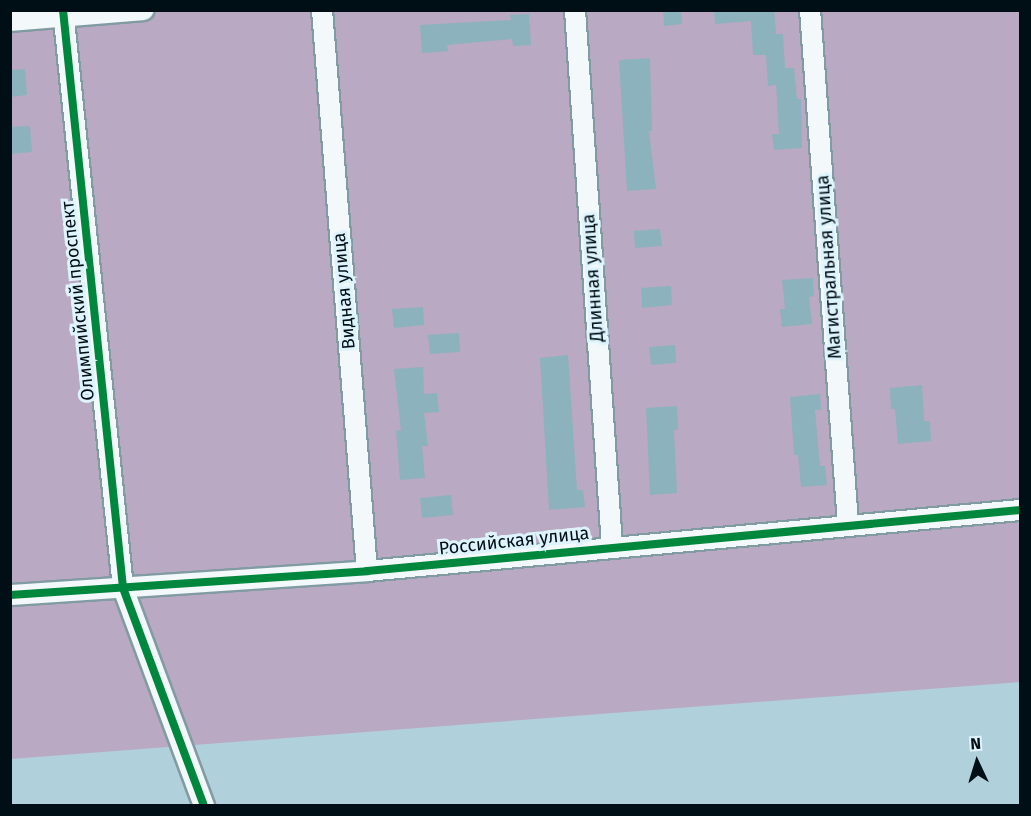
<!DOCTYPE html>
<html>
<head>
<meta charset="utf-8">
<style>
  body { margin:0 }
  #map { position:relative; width:1031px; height:816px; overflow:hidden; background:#b0d1dc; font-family:"Fira Sans",sans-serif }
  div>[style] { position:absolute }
  .green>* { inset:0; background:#baa9c3 }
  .building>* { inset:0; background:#8cb2bd }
  .roads { filter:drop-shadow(2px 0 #819ba3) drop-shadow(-2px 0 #819ba3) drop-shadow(0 2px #819ba3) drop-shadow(0 -2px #819ba3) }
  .minor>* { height:20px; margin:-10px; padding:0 10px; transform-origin:10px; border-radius:10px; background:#f3f8fa }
  .cycleway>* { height:8px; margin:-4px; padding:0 4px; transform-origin:4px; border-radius:4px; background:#00873e }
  span { translate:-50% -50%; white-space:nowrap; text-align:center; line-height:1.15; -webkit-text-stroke:6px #def4fc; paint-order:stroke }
  .street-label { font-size:18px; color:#000e15 }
  .frame { position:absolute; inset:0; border:12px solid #000e15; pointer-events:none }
  .north { position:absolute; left:947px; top:732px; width:60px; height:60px; -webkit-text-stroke:4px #def4fc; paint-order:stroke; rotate:356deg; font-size:16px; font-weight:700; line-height:24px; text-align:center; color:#000e15 }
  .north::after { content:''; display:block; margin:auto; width:21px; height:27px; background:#000e15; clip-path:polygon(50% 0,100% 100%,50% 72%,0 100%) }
</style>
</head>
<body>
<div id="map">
  <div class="green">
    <div style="clip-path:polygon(11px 11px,1020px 11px,1020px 682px,11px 759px)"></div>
  </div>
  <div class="building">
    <div style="clip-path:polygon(663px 10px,681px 10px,682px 24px,664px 26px)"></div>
    <div style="clip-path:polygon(714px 10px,774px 10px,776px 34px,783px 34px,785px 68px,794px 68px,797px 99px,801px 99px,802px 148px,774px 150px,772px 134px,779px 134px,776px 85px,768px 86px,766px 55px,753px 55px,751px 21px,715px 24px)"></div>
    <div style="clip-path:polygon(529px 14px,531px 45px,513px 46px,512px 39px,447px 45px,448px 51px,422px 53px,420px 25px,511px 20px,510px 15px)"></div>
    <div style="clip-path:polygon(650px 58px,652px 131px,649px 131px,656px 189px,627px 191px,619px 60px)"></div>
    <div style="clip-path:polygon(25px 69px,27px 95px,10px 97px,10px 70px)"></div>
    <div style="clip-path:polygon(30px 126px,32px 152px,10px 154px,10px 127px)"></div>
    <div style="clip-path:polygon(660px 229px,662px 246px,635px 248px,634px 231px)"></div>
    <div style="clip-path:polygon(813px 278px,814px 296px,809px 297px,812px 324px,782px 327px,780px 309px,785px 309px,782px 280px)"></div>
    <div style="clip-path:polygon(671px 286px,672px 305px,642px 308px,641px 288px)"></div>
    <div style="clip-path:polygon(423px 307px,424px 325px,394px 328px,392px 309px)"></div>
    <div style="clip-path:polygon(459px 333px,460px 352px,430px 354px,428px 335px)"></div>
    <div style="clip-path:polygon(675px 345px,676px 363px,651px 365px,649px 347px)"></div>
    <div style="clip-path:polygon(568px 355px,577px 490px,583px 490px,585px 507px,549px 510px,540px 358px)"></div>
    <div style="clip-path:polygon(423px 367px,424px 394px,437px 393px,439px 412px,424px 413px,428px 446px,422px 446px,425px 478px,400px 480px,396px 431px,401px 430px,394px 369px)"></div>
    <div style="clip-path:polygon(922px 385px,924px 421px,930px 421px,931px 441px,898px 444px,895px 409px,891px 409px,890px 388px)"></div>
    <div style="clip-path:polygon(820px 394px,821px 410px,815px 410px,820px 466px,825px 466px,827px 485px,801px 487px,798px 455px,794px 455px,790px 397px)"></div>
    <div style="clip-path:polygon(677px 406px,678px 430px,674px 430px,677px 493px,650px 495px,646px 408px)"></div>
    <div style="clip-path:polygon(451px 495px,453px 515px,422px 518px,420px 498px)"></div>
  </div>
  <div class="roads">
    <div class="minor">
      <div style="left:63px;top:10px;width:581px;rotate:84.07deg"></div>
      <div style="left:123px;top:588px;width:233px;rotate:69.6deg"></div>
      <div style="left:322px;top:10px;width:563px;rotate:85.41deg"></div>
      <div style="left:575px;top:10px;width:537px;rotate:86.05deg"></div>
      <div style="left:810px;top:10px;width:515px;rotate:85.77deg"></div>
      <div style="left:10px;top:21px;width:134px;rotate:-4.7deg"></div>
      <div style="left:10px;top:595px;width:358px;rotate:-3.8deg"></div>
      <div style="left:367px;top:571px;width:656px;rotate:-5.34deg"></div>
    </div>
  </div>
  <div class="cycleway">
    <div style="left:63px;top:10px;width:581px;rotate:84.07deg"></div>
    <div style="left:123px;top:588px;width:233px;rotate:69.6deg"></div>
    <div style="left:10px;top:595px;width:358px;rotate:-3.8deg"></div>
    <div style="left:367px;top:571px;width:656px;rotate:-5.34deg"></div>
  </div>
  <div class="street-label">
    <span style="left:829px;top:267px;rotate:-94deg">Магистральная улица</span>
    <span style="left:593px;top:278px;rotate:-94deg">Длинная улица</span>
    <span style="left:344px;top:291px;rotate:-95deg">Видная улица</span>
    <span style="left:78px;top:301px;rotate:-96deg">Олимпийский проспект</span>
    <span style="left:514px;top:541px;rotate:-6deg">Российская улица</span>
  </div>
  <div class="frame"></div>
  <div class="north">N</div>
</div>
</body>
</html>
